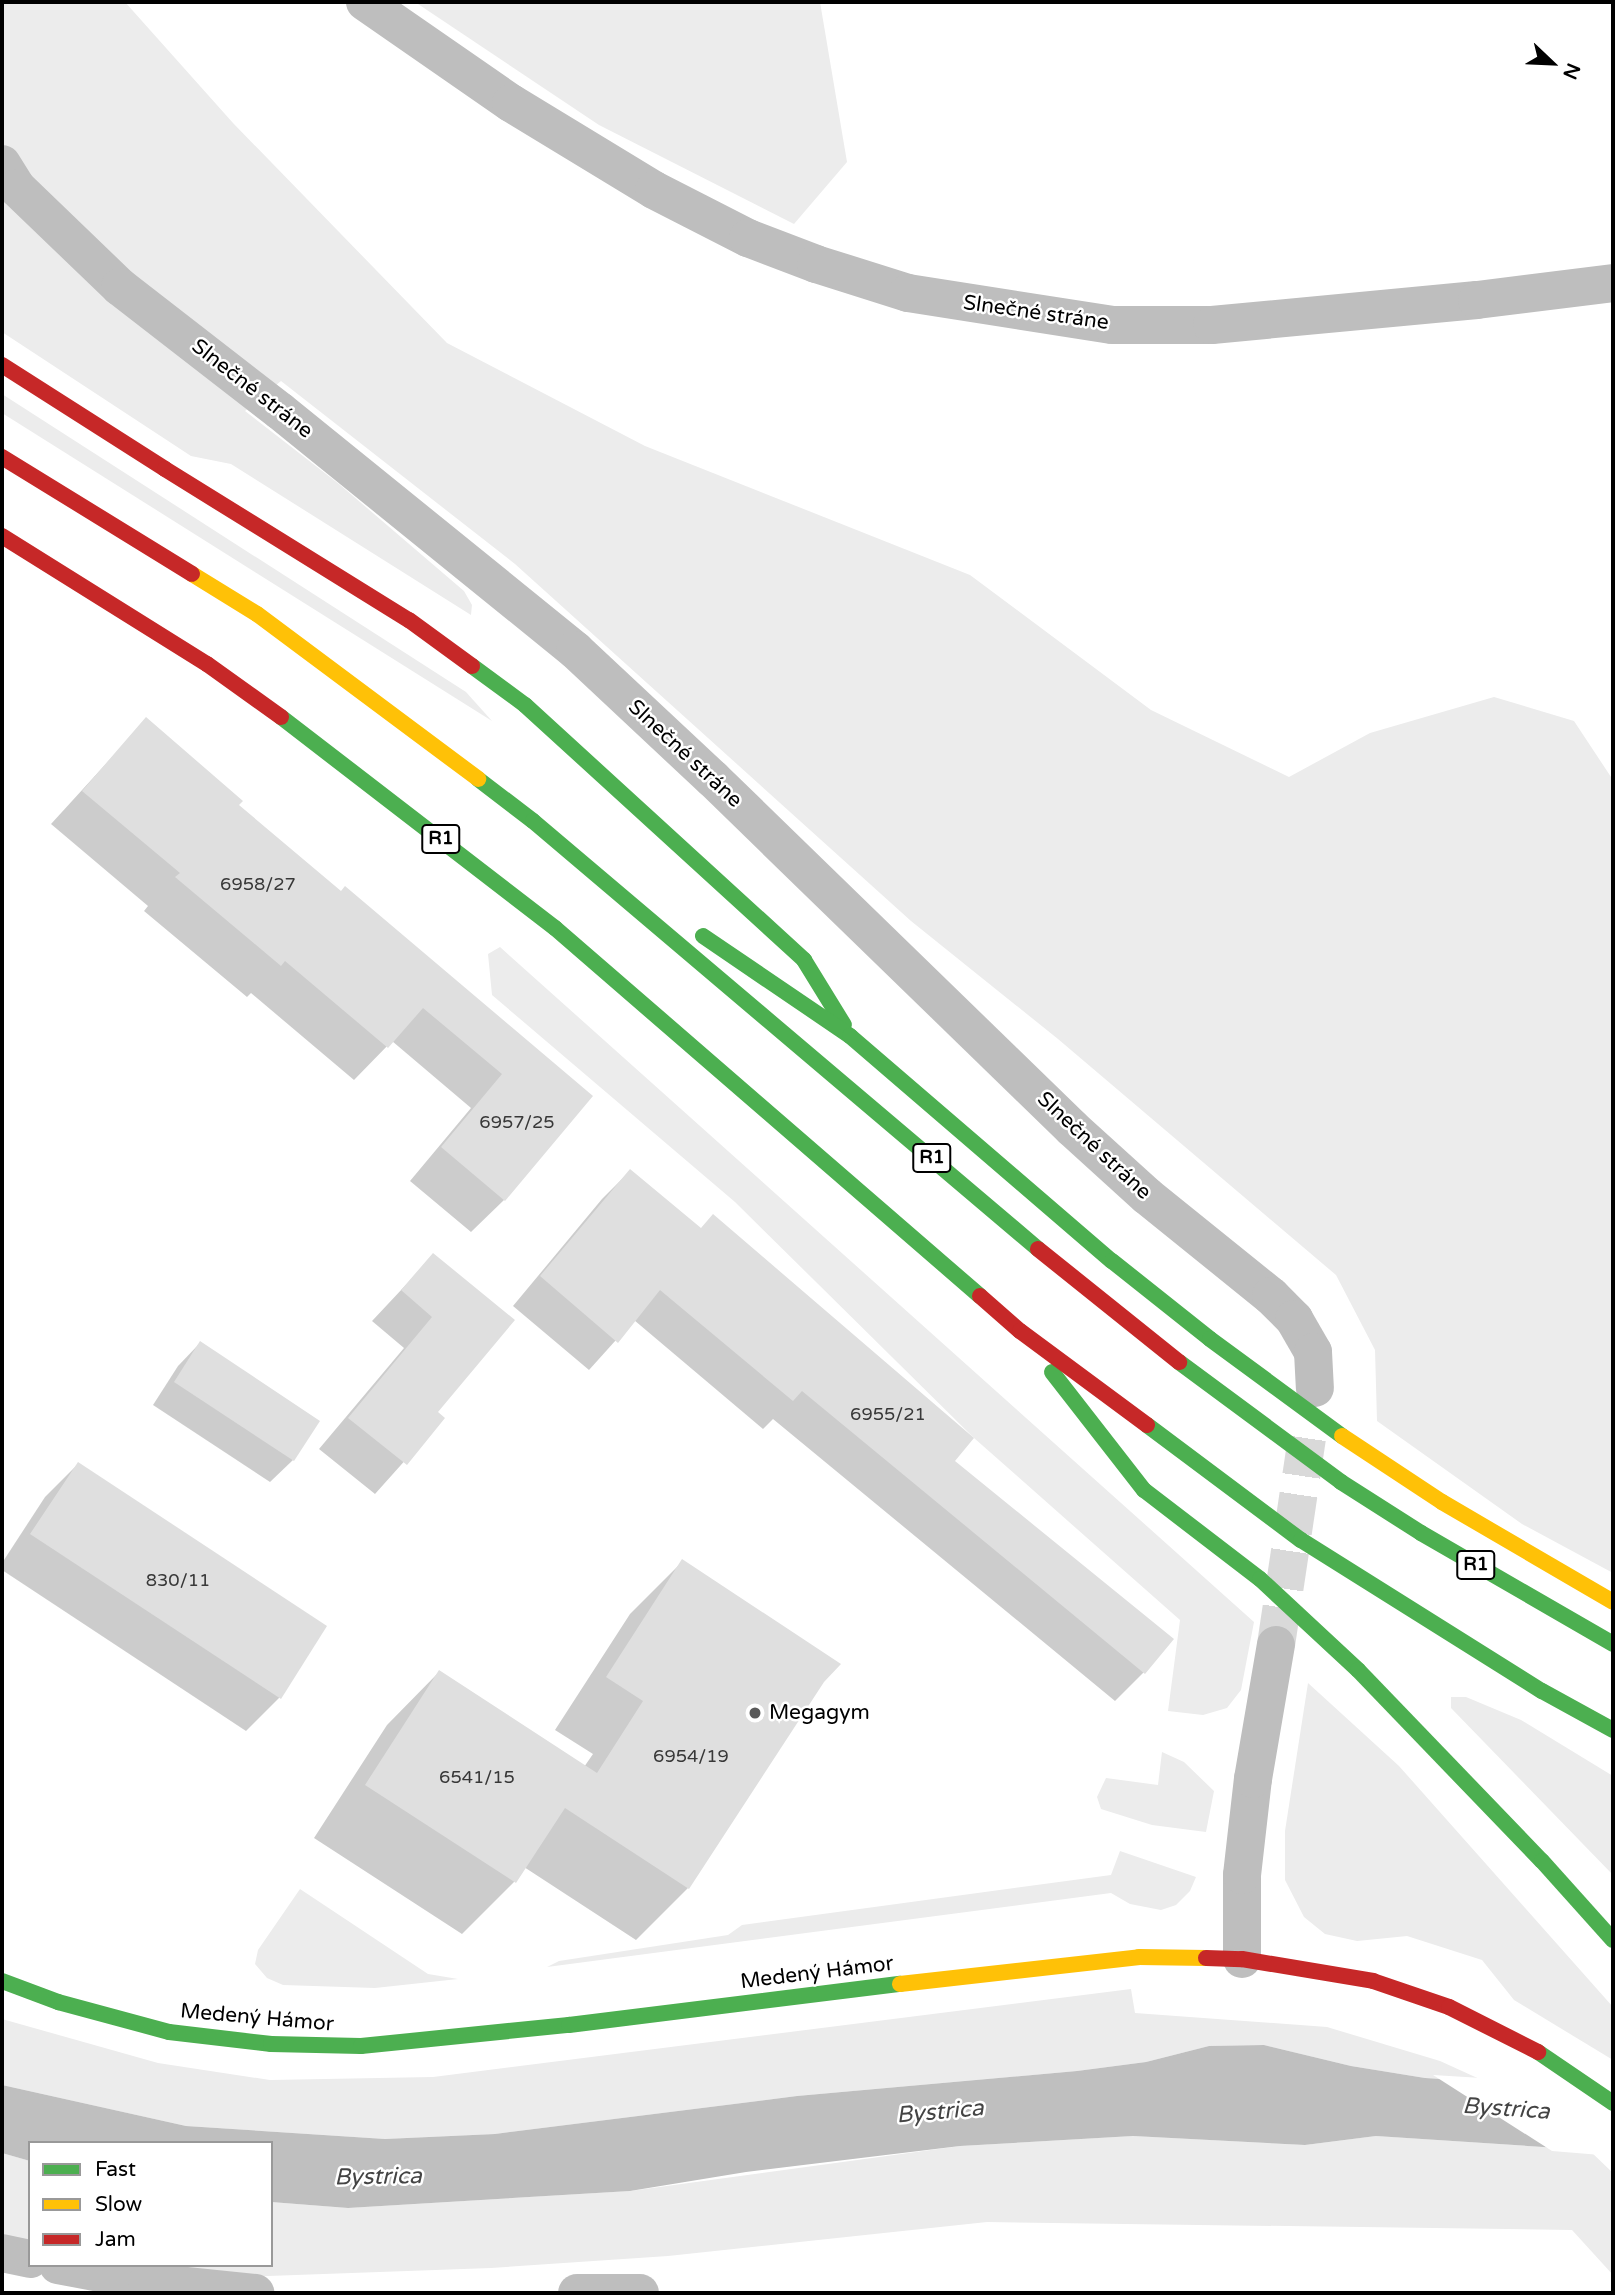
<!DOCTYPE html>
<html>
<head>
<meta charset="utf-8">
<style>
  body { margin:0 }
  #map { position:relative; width:1615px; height:2295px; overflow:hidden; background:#fff; font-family:"Varela Round",sans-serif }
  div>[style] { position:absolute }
  .green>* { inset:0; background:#ececec }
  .water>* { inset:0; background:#bfbfbf }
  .pier>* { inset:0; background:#fff }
  .shadow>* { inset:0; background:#0003 }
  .building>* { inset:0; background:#dfdfdf }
  .street-tunnel>* { height:38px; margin-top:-19px; transform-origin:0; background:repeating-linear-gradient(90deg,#d9d9d9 0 38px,transparent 0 57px) }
  .street>* { height:38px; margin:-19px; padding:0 19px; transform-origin:19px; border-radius:19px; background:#bebebe }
  .fast>* { height:16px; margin:-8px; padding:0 8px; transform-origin:8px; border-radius:8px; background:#4caf50 }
  .slow>* { height:16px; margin:-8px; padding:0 8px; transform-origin:8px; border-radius:8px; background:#ffc107 }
  .jam>* { height:16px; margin:-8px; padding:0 8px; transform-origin:8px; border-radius:8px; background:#c62828 }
  .dots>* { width:19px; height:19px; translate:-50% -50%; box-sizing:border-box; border:4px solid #fff; border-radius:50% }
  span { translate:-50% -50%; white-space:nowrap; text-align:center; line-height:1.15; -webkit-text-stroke:5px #fff; paint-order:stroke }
  .number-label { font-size:18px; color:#383838 }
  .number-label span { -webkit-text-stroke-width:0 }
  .shield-label span { padding:2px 5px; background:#fff; border:2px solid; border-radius:5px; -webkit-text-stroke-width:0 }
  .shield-label { font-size:19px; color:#000; font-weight:700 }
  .street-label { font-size:21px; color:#000 }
  .poi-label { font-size:21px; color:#000 }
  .left { translate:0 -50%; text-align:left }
  .water-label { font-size:23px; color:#444; font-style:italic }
  .frame { position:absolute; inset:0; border:4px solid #000; pointer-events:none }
  .legend { position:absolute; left:28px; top:2141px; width:245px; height:126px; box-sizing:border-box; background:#fff; border:2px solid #999; margin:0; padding:9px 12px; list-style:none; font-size:21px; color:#000 }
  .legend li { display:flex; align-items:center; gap:14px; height:35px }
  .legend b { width:35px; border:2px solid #999 }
  .north { position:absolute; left:1517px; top:28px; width:70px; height:70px; -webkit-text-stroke:5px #fff; paint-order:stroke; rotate:113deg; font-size:19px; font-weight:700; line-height:28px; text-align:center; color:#000 }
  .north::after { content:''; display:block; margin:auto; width:24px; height:32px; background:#000; clip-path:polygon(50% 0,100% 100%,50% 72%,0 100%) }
</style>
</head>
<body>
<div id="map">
  <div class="green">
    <div style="clip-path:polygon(2px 2px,125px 2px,233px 123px,447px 343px,645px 446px,970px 575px,1151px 710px,1289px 777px,1370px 733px,1494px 697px,1574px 721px,1613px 780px,1613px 1573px,1522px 1524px,1377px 1421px,1375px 1350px,1336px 1275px,1058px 1039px,911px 921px,515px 564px,281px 381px,245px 411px,339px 484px,464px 591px,472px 605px,471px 615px,231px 464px,191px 456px,2px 332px)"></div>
    <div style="clip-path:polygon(415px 2px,820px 2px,847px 162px,794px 224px,599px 125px)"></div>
    <div style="clip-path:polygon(2px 394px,466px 692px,492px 721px,2px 413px)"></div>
    <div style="clip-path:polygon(500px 947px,1254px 1622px,1241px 1690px,1227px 1708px,1203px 1715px,1168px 1711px,1180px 1620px,974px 1438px,735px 1202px,492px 995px,488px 954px)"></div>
    <div style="clip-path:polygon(1308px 1683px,1399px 1766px,1613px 2007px,1613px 2060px,1514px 2000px,1482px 1960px,1407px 1936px,1357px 1941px,1325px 1934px,1304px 1917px,1285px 1880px,1285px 1831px)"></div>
    <div style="clip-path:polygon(1451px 1697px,1466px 1697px,1521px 1720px,1613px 1776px,1613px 1875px,1451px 1708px)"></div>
    <div style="clip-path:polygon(1162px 1752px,1184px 1762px,1214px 1791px,1206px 1832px,1152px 1825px,1101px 1809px,1097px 1797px,1106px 1778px,1158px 1785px)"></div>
    <div style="clip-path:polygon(1120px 1851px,1196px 1877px,1190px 1891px,1176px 1905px,1161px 1910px,1130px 1904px,1111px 1893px,547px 1967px,559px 1961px,728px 1935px,742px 1925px,1111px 1875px)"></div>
    <div style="clip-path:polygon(300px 1889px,428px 1974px,458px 1979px,375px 1988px,283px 1985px,267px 1978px,255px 1964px,258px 1950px)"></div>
    <div style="clip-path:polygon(1131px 1989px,1135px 2013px,1327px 2027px,1440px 2061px,1484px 2081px,1425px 2078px,1351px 2066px,1264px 2045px,1209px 2046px,1146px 2062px,1077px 2071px,797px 2096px,495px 2134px,385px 2139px,186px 2126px,2px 2085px,2px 2019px,158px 2063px,270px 2080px,433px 2077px)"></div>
    <div style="clip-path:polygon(1133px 2136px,1305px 2145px,1376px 2136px,1589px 2150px,1613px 2173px,1613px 2275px,1572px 2230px,987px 2222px,668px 2256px,491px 2268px,240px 2277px,157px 2265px,271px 2265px,271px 2202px,348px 2208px,630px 2191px,960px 2146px)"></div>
    <div style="clip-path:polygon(2px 2153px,30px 2161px,30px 2248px,2px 2240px)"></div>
  </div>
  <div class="water">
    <div style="clip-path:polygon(1264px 2045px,1351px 2066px,1425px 2078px,1613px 2089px,1589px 2150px,1376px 2136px,1305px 2145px,1133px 2136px,960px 2146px,746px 2172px,630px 2191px,348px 2208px,271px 2202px,271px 2143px,30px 2143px,30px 2161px,2px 2153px,2px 2085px,186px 2126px,385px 2139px,495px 2134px,797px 2096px,1077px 2071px,1146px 2062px,1209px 2046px)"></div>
  </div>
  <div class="pier">
    <div style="clip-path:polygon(1433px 2075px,1613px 2086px,1613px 2156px,1552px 2151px)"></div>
  </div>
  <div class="shadow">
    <div style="clip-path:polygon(146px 720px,236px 806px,591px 1096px,504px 1200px,471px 1232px,410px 1181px,471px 1108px,392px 1041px,354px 1080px,251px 993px,247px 997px,144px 911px,148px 906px,51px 824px)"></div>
    <div style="clip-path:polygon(630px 1171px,700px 1230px,953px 1461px,1144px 1672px,1115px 1701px,773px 1419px,763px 1429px,634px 1320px,589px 1370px,513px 1306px,602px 1199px)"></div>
    <div style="clip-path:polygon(433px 1256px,436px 1412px,443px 1418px,375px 1494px,319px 1449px,404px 1348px,372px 1321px)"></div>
    <div style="clip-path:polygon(200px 1343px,293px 1460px,270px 1482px,153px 1405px,178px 1366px)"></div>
    <div style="clip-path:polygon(78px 1464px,325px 1627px,279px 1698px,246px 1731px,2px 1570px,2px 1563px,45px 1497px)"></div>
    <div style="clip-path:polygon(682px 1562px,823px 1681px,688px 1888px,636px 1940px,524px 1867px,514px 1882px,462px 1934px,314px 1838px,387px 1725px,439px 1672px,584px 1767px,593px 1754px,555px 1730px,630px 1614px)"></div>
  </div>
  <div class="building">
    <div style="clip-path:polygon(146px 717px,243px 801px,239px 805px,341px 891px,345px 886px,593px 1096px,505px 1201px,441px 1147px,502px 1074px,423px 1008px,388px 1048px,285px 961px,281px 966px,175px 877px,180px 873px,82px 791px)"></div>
    <div style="clip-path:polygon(630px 1169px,701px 1228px,713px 1214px,974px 1438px,955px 1461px,1174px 1639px,1145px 1674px,802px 1391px,793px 1401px,660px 1290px,618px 1343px,540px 1276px)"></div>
    <div style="clip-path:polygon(433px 1253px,515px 1320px,438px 1412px,445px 1418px,407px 1465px,348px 1418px,432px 1317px,401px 1290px)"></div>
    <div style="clip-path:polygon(200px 1341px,320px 1421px,294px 1461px,174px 1382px)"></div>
    <div style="clip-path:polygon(78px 1462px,327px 1626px,281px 1699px,30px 1534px)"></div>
    <div style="clip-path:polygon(682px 1559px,841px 1664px,824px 1682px,689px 1889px,565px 1808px,516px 1883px,365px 1785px,439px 1670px,597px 1773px,643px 1701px,606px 1677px)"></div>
  </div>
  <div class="street-tunnel">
    <div style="left:1276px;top:1645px;width:222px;rotate:-81.5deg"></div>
  </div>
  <div class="street">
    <div style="left:365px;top:2px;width:178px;rotate:34.7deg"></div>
    <div style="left:511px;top:103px;width:167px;rotate:31.3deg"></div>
    <div style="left:654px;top:190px;width:106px;rotate:27.1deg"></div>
    <div style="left:748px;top:238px;width:73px;rotate:20.9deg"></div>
    <div style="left:816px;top:264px;width:96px;rotate:17.5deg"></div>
    <div style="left:908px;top:293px;width:206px;rotate:8.9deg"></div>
    <div style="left:1112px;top:325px;width:100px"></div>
    <div style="left:1212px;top:325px;width:266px;rotate:-5.4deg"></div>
    <div style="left:1477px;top:300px;width:137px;rotate:-7.1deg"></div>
    <div style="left:2px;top:164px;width:28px;rotate:58deg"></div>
    <div style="left:17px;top:188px;width:143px;rotate:43.9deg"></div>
    <div style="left:120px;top:287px;width:202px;rotate:37.8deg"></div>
    <div style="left:280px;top:411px;width:380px;rotate:39deg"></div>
    <div style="left:575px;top:650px;width:189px;rotate:43.1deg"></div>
    <div style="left:713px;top:779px;width:501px;rotate:44.19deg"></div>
    <div style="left:1072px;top:1128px;width:101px;rotate:42.2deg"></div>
    <div style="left:1147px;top:1196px;width:159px;rotate:38.9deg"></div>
    <div style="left:1271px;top:1296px;width:33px;rotate:45deg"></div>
    <div style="left:1294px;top:1319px;width:38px;rotate:60deg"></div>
    <div style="left:1313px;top:1352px;width:36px;rotate:87deg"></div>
    <div style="left:1242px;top:1959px;width:84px;rotate:-90deg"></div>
    <div style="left:1242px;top:1875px;width:97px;rotate:-83.5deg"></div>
    <div style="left:1253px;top:1779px;width:136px;rotate:-80.3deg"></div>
    <div style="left:2px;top:2253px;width:29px;rotate:12deg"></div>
    <div style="left:58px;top:2265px;width:91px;rotate:10.8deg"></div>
    <div style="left:147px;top:2282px;width:109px;rotate:5.8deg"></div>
    <div style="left:577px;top:2293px;width:63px"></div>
  </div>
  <div class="fast">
    <div style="left:472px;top:666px;width:66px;rotate:36.3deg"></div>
    <div style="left:525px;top:705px;width:378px;rotate:42.4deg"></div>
    <div style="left:804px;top:960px;width:76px;rotate:58.4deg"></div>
    <div style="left:281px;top:717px;width:346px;rotate:37.6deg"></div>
    <div style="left:555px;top:928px;width:562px;rotate:40.89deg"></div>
    <div style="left:478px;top:779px;width:69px;rotate:37.4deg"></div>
    <div style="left:533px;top:821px;width:662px;rotate:40.28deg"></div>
    <div style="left:703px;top:936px;width:178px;rotate:34.2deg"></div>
    <div style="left:850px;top:1036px;width:345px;rotate:40.7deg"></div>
    <div style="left:1112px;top:1261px;width:125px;rotate:38.5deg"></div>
    <div style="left:1210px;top:1339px;width:164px;rotate:36.3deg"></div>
    <div style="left:1179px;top:1362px;width:202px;rotate:36.5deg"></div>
    <div style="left:1341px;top:1482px;width:95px;rotate:32.5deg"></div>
    <div style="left:1421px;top:1533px;width:222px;rotate:30deg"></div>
    <div style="left:1052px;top:1372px;width:150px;rotate:52.1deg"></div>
    <div style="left:1144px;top:1490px;width:146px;rotate:37.5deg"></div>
    <div style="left:1260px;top:1579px;width:134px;rotate:42.9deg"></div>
    <div style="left:1358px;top:1670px;width:265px;rotate:46.1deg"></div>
    <div style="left:1542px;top:1861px;width:106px;rotate:48.1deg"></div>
    <div style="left:1147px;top:1425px;width:192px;rotate:36.8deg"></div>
    <div style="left:1301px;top:1540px;width:284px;rotate:32.1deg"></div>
    <div style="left:1542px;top:1691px;width:81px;rotate:28.8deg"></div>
    <div style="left:2px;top:1981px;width:60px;rotate:20.6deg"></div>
    <div style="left:58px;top:2002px;width:115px;rotate:15.1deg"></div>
    <div style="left:169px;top:2032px;width:103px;rotate:6.7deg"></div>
    <div style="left:271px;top:2044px;width:90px;rotate:1.3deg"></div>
    <div style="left:361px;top:2046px;width:209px;rotate:-5.8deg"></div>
    <div style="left:569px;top:2025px;width:334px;rotate:-7.1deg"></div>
    <div style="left:1538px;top:2052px;width:91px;rotate:34.2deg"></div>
  </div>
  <div class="slow">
    <div style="left:192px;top:574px;width:76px;rotate:31.6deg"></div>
    <div style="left:257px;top:614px;width:276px;rotate:36.7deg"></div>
    <div style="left:1342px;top:1436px;width:120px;rotate:33.4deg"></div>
    <div style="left:1442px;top:1502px;width:198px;rotate:30.3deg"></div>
    <div style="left:900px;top:1984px;width:241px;rotate:-6.4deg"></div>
    <div style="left:1139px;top:1957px;width:67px;rotate:0.9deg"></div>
  </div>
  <div class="jam">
    <div style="left:2px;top:365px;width:193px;rotate:32.5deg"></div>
    <div style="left:2px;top:457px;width:223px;rotate:31.6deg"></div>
    <div style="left:165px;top:469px;width:287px;rotate:31.8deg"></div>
    <div style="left:409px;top:620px;width:78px;rotate:36.1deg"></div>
    <div style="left:2px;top:536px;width:242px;rotate:32deg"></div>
    <div style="left:207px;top:664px;width:91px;rotate:35.6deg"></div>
    <div style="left:1038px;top:1249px;width:181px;rotate:38.7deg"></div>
    <div style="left:980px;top:1296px;width:53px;rotate:41.2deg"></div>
    <div style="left:1020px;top:1331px;width:158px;rotate:36.5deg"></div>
    <div style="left:1206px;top:1958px;width:36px;rotate:2deg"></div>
    <div style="left:1242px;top:1959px;width:133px;rotate:9.5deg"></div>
    <div style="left:1373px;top:1981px;width:80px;rotate:18.9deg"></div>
    <div style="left:1449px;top:2007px;width:100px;rotate:26.8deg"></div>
  </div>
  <div class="dots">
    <div style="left:755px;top:1713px;background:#595959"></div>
  </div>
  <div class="number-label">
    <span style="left:258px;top:884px">6958/27</span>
    <span style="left:517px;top:1122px">6957/25</span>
    <span style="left:888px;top:1414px">6955/21</span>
    <span style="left:178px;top:1580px">830/11</span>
    <span style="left:691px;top:1756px">6954/19</span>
    <span style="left:477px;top:1777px">6541/15</span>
  </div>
  <div class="shield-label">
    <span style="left:441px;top:839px">R1</span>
    <span style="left:932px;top:1158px">R1</span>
    <span style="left:1476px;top:1565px">R1</span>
  </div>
  <div class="street-label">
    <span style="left:1036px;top:313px;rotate:8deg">Slnečné stráne</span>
    <span style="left:252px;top:389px;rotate:38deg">Slnečné stráne</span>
    <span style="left:685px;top:754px;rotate:43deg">Slnečné stráne</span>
    <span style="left:1094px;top:1146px;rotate:43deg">Slnečné stráne</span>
    <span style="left:817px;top:1973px;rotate:-7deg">Medený Hámor</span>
    <span style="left:257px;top:2018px;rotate:5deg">Medený Hámor</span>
  </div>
  <div class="poi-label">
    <span class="left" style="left:769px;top:1713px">Megagym</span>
  </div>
  <div class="water-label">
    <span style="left:1506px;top:2109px;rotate:4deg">Bystrica</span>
    <span style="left:940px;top:2112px;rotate:-5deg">Bystrica</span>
    <span style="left:378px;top:2177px;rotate:-1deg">Bystrica</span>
  </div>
  <div class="frame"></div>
  <ul class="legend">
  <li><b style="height:9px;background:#4caf50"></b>Fast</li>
  <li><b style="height:9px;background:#ffc107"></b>Slow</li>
  <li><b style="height:9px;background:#c62828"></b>Jam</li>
  </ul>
  <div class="north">N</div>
</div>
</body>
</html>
